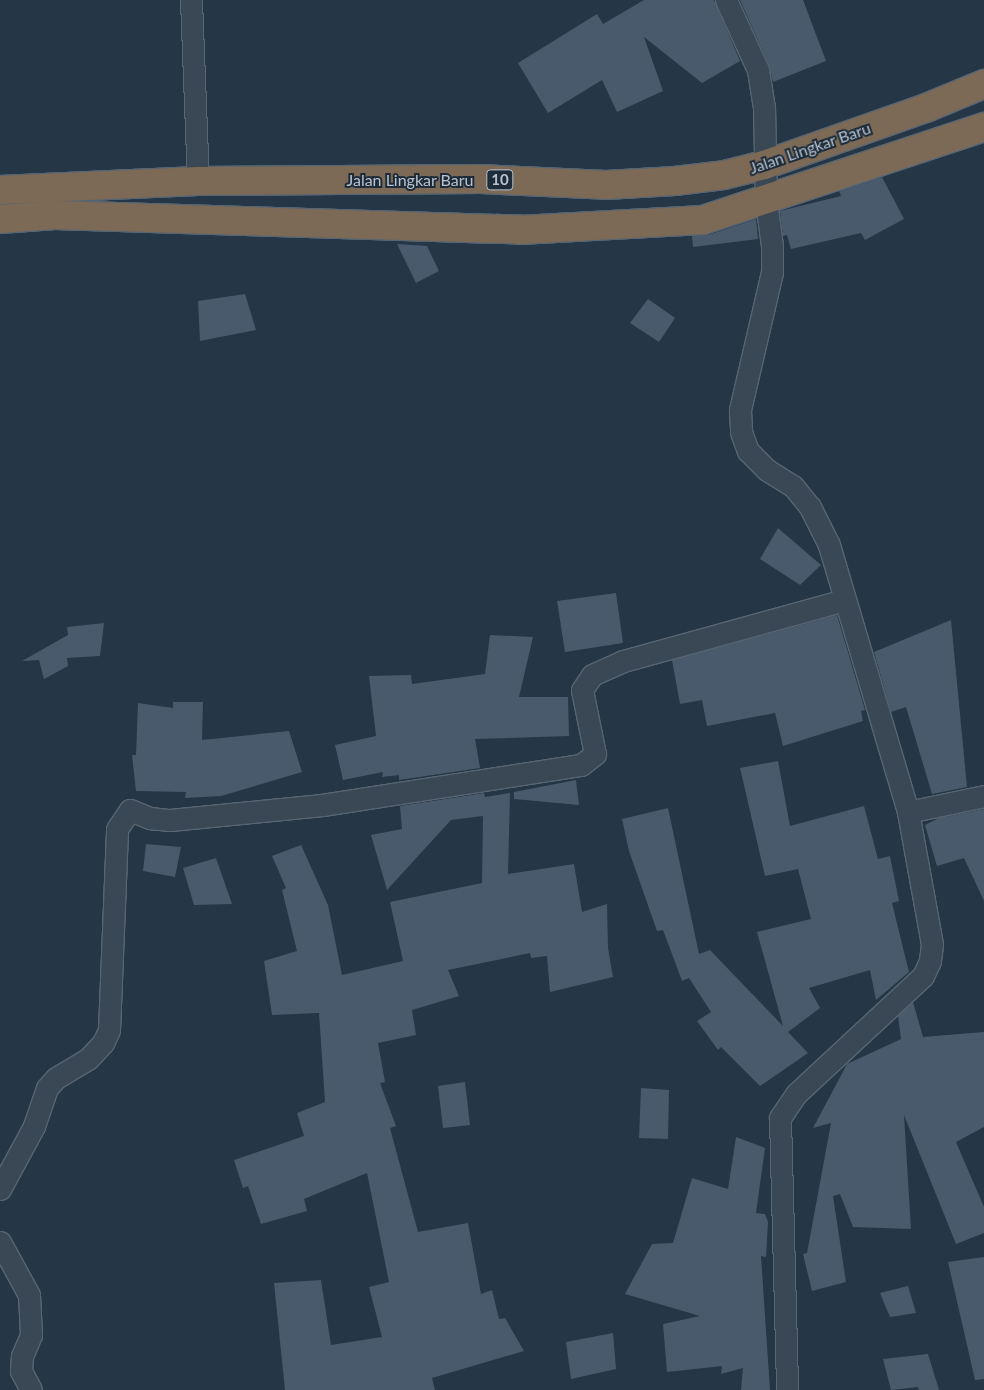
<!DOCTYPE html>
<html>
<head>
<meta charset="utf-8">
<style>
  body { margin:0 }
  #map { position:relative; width:984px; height:1390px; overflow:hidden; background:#253646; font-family:Lato,sans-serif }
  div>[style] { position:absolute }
  .building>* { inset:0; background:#485a6c }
  .roads { filter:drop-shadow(1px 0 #586572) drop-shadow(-1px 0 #586572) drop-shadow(0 1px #586572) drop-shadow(0 -1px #586572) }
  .street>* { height:21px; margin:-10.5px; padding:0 10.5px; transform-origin:10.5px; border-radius:10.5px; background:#3a4755 }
  .highway>* { height:28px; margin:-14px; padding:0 14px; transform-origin:14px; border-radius:14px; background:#7c6a56 }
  span { translate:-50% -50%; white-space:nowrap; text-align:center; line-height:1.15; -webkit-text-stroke:4px #1e2c3a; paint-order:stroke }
  .shield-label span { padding:1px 4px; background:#1e2c3a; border:1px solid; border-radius:4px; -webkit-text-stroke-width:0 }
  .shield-label { font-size:15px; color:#b7c2ce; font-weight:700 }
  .street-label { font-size:16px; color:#b7c2ce }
</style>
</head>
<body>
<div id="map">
  <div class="building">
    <div style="clip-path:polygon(644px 0,714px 0,740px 61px,702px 83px,644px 37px,663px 91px,617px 112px,602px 80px,548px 113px,518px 63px,597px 14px,603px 24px)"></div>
    <div style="clip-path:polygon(740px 0,803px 0,826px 61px,773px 82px,769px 65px)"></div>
    <div style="clip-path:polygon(882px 177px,904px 219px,865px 240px,861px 233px,791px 249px,787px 235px,783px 236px,780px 211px,841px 196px,839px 191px)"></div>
    <div style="clip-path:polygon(756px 219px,758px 239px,693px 247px,692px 236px,708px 235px)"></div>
    <div style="clip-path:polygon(397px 244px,427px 246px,439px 271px,416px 283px)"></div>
    <div style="clip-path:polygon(245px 294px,256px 330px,200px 341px,198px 301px)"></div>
    <div style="clip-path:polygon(648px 299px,675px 318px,659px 342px,630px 323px)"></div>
    <div style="clip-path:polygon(778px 528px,821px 565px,800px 585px,760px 559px)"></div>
    <div style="clip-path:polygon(616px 593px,623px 643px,565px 652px,557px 601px)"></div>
    <div style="clip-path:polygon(837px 615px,865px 710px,861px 711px,863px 721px,783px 746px,775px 713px,707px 726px,702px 700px,680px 704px,672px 660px)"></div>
    <div style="clip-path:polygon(951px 620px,967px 787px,932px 794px,906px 707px,891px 712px,874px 652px)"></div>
    <div style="clip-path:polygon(104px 623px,100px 656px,67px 658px,68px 666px,44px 679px,39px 660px,22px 661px,68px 635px,67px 627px)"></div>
    <div style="clip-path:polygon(490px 635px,533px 637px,519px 697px,568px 697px,569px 736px,475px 739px,480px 768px,399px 780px,399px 775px,382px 777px,383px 772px,343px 780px,335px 745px,376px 736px,369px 676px,411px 675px,412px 684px,485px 674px)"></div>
    <div style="clip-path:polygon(173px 702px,203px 702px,202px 740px,289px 731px,302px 772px,221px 796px,185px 798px,186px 792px,136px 791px,132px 755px,136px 755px,138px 703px,173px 708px)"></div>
    <div style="clip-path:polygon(778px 761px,790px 826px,864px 806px,878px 859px,890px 856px,899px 901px,892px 903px,909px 972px,876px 1000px,870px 970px,809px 988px,820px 1008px,788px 1032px,808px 1053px,760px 1086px,721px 1047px,718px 1050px,697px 1021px,711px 1012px,689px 978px,682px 981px,663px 930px,657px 931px,629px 851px,622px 819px,668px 808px,699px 954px,710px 950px,783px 1026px,757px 932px,811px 919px,798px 869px,765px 876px,740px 768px)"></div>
    <div style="clip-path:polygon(576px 780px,579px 805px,514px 799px,514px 792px)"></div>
    <div style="clip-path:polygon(484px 793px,485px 797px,510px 793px,508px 874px,574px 864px,582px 912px,607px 904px,608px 948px,613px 977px,550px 992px,547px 956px,531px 958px,530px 953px,448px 970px,459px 996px,412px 1010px,416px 1035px,378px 1043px,385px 1082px,380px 1083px,396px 1126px,390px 1128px,418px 1232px,468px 1223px,481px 1294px,492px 1290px,499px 1319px,505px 1318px,524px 1351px,432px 1378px,435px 1390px,285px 1390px,274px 1283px,321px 1280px,331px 1345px,382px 1337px,369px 1287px,389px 1282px,367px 1173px,304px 1199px,307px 1211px,261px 1224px,248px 1186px,243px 1188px,234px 1160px,304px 1136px,297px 1113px,325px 1102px,319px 1013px,272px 1015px,264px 961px,297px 951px,282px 890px,286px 888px,272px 856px,301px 845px,328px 905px,342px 975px,403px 961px,390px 902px,482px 883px,483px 816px,451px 820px,387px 890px,371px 835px,402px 829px,400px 806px)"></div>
    <div style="clip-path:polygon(984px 809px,984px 901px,964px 858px,937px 866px,925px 825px,939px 818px)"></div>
    <div style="clip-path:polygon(146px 844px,181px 847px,175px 877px,143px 871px)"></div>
    <div style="clip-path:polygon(216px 858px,232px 904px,194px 905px,183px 868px)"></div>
    <div style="clip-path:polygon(913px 1002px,923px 1037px,984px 1032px,984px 1127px,956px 1142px,984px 1207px,984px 1233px,956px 1244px,904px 1115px,911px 1229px,853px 1227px,840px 1194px,833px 1196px,846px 1282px,812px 1291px,803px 1254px,807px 1253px,831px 1123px,813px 1128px,847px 1064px,901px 1039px,898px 1016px)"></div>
    <div style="clip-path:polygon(465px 1082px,470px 1125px,443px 1128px,438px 1086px)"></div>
    <div style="clip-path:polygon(641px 1088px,669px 1090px,668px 1139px,639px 1138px)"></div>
    <div style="clip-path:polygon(736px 1137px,765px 1148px,756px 1213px,765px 1214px,768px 1222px,766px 1257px,761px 1256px,770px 1390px,741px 1390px,743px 1368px,721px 1374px,722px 1366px,667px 1372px,663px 1324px,700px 1316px,625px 1294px,652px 1244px,673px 1243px,692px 1178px,728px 1189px)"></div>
    <div style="clip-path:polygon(984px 1257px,984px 1379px,975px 1380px,948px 1262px)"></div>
    <div style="clip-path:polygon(908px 1286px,916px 1313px,890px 1317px,880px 1293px)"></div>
    <div style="clip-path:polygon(613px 1333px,616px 1369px,571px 1379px,566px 1342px)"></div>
    <div style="clip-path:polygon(928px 1354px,939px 1390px,919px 1390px,918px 1387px,891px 1390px,883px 1359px)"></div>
  </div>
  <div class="roads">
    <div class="street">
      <div style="left:191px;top:0;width:181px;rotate:87.8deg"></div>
      <div style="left:726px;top:0;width:77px;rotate:65.4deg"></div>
      <div style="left:758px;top:70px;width:36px;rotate:81deg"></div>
      <div style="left:764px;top:106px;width:95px;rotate:88.8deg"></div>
      <div style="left:766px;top:201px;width:45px;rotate:82.4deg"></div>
      <div style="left:772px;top:246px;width:26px;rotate:90deg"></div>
      <div style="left:772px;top:272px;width:142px;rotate:103.1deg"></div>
      <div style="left:740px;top:410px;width:22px;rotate:87deg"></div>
      <div style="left:741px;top:432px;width:20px;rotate:70deg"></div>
      <div style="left:748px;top:451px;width:27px;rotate:45deg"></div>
      <div style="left:767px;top:470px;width:31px;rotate:32deg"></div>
      <div style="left:793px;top:486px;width:27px;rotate:51deg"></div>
      <div style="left:810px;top:507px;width:42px;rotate:63.4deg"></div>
      <div style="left:829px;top:545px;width:278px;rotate:73.5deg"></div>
      <div style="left:908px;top:812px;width:134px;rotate:79.7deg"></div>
      <div style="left:932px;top:944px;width:17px;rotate:97deg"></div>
      <div style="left:930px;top:961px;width:17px;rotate:115deg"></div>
      <div style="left:923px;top:976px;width:173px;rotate:137.1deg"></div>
      <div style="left:796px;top:1094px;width:29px;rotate:124deg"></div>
      <div style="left:780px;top:1118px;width:272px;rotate:88.5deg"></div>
      <div style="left:908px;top:812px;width:78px;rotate:-11.9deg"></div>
      <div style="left:0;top:1189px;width:72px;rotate:-61.6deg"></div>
      <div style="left:34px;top:1126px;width:40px;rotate:-71.1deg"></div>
      <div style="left:47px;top:1088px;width:13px;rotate:-48deg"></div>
      <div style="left:56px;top:1078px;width:37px;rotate:-31deg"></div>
      <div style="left:88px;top:1059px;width:22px;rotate:-47deg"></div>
      <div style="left:103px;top:1043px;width:14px;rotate:-65deg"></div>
      <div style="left:109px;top:1030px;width:201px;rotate:-87.7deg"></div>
      <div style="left:117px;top:829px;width:23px;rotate:-56deg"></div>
      <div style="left:130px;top:810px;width:22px;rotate:22deg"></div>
      <div style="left:150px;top:818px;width:20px;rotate:6deg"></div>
      <div style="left:170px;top:820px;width:153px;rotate:-5.6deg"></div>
      <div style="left:322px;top:805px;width:262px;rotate:-8.8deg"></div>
      <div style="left:581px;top:765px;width:18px;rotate:-38deg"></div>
      <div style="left:595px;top:754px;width:65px;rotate:-101.5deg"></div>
      <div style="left:582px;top:690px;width:18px;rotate:-56deg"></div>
      <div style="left:592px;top:675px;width:34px;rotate:-24deg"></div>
      <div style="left:623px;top:661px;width:229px;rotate:-15.4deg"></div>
      <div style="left:0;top:1242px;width:60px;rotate:61.3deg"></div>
      <div style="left:29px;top:1295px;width:40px;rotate:87.1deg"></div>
      <div style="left:31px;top:1335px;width:23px;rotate:113deg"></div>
      <div style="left:22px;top:1356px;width:15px;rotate:94deg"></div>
      <div style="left:21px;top:1371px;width:21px;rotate:62deg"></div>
    </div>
    <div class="highway">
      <div style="left:0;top:190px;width:198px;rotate:-2.6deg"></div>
      <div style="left:198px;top:181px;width:283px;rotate:-0.4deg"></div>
      <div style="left:481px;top:179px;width:125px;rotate:2.7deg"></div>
      <div style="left:606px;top:185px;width:69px;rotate:-3.3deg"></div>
      <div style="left:675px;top:181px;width:49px;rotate:-7deg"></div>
      <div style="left:724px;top:175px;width:41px;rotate:-14deg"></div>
      <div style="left:764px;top:165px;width:172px;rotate:-19.4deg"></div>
      <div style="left:926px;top:108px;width:63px;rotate:-22.5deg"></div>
      <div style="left:0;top:219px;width:55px;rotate:-4.2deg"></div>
      <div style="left:55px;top:215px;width:465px;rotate:1.8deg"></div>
      <div style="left:520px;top:230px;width:183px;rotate:-3.1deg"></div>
      <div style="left:703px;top:220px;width:296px;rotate:-18.3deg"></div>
    </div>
  </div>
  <div class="shield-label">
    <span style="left:500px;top:180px">10</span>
  </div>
  <div class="street-label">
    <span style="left:810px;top:148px;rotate:-19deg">Jalan Lingkar Baru</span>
    <span style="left:410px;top:180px">Jalan Lingkar Baru</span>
  </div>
</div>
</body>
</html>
